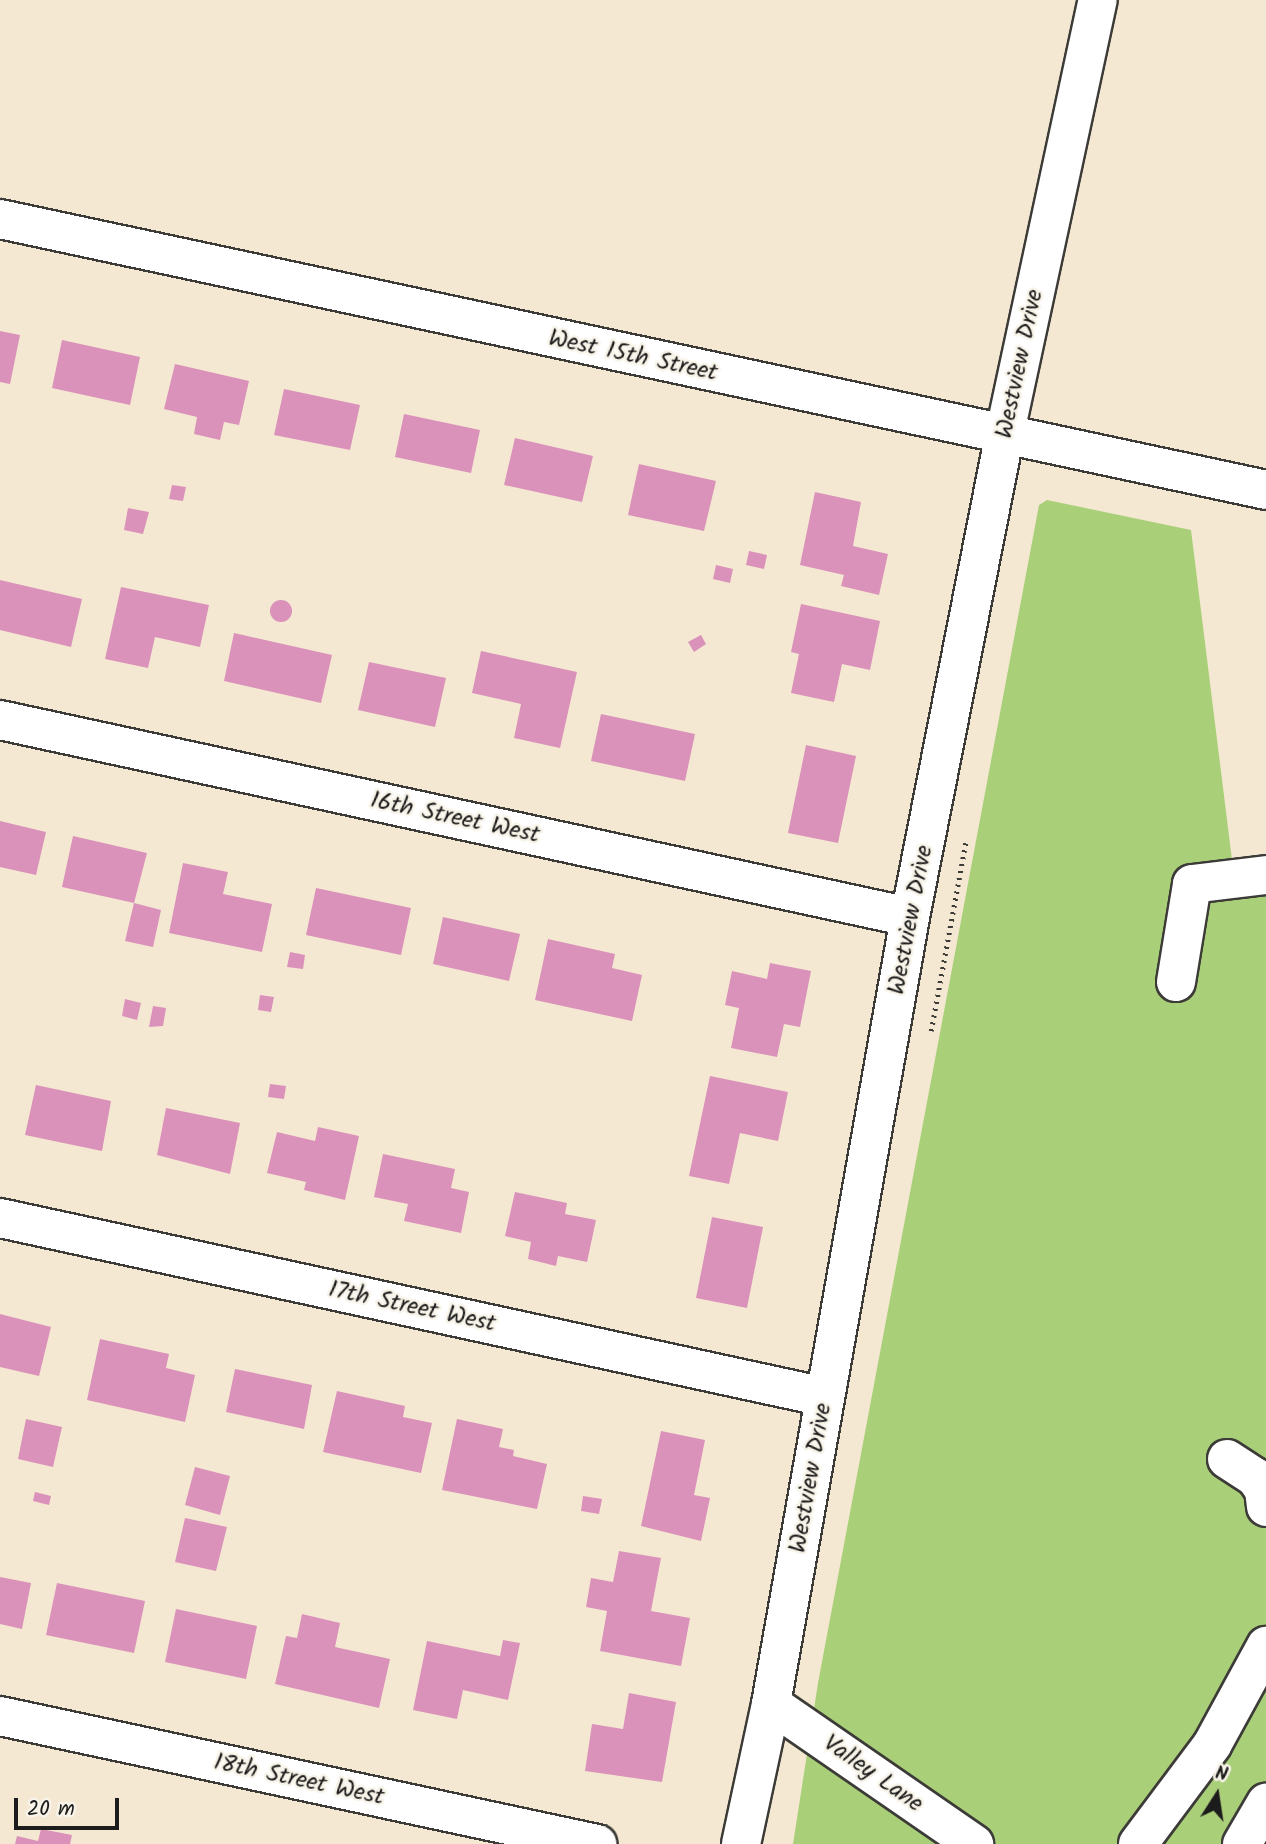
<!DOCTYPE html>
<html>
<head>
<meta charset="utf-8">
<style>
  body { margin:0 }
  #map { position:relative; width:1266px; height:1844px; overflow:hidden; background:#f4e8d2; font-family:Kalam,sans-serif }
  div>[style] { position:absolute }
  .green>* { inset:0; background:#aacf79 }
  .building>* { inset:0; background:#db92ba }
  .round { border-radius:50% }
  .path>* { height:4.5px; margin-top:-2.25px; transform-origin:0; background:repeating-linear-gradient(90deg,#3c3b37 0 2px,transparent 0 7px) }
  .roads { filter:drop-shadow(2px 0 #3c3b37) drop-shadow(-2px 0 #3c3b37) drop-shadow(0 2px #3c3b37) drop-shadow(0 -2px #3c3b37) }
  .minor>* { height:38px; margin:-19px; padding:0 19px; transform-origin:19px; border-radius:19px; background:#fff }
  span { translate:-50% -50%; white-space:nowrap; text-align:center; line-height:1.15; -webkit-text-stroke:5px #f7f3e8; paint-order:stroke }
  .street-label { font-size:24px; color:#1c1c1c }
  .north { position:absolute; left:1182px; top:1760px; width:70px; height:70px; -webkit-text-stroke:5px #f7f3e8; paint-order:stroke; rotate:12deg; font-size:19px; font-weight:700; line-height:28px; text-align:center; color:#1c1c1c }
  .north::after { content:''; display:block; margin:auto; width:24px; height:32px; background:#1c1c1c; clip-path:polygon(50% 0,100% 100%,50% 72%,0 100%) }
  .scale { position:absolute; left:14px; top:1798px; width:105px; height:32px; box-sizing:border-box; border:4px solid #1c1c1c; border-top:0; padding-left:9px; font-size:21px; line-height:24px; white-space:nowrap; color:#1c1c1c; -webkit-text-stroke:5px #f7f3e8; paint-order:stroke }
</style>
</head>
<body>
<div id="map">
  <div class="green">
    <div style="clip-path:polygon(1047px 500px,1191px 530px,1232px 860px,1266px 859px,1266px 1803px,1242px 1844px,793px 1844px,818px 1683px,1039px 505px)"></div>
  </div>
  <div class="building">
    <div style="clip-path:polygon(0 331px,20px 335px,10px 384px,0 382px)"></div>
    <div style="clip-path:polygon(62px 340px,140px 357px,130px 405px,52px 388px)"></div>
    <div style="clip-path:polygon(175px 364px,249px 381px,239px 425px,224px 422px,220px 440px,194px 434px,197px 417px,164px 409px)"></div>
    <div style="clip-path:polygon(284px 389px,360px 405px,350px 450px,274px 435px)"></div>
    <div style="clip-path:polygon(404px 414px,480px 430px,471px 473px,395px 457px)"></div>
    <div style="clip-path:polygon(515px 438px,593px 456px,582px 502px,504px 485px)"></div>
    <div style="clip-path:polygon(639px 464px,716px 481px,704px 531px,628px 515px)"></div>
    <div style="clip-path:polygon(172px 485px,186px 487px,183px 501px,169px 499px)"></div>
    <div style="clip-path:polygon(815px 492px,861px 502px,853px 546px,888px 554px,879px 595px,841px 586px,844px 575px,800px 565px)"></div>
    <div style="clip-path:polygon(128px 508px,149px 512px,143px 534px,124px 530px)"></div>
    <div style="clip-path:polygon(749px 551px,767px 555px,764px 569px,746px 565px)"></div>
    <div style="clip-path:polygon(716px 565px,733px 569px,730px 583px,713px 579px)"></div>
    <div style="clip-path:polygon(0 580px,82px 599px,71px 647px,0 630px)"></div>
    <div style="clip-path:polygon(121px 587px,209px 605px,200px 647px,155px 637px,148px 668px,105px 659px)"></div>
    <div class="round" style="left:270px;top:600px;width:22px;height:22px"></div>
    <div style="clip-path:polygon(801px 604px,880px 621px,870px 670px,842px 664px,834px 702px,791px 693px,799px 654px,791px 652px)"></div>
    <div style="clip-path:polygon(234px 633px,332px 655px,321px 703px,224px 681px)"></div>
    <div style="clip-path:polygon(701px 635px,706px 644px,694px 652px,688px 642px)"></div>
    <div style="clip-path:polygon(481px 651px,577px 672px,560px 748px,514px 738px,521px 704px,472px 693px)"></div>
    <div style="clip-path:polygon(369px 662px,446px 678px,435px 727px,358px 710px)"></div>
    <div style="clip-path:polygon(601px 714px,695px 734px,685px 781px,591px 761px)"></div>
    <div style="clip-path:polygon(806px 745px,856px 756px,838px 843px,788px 833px)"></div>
    <div style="clip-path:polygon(0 821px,46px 832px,36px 875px,0 867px)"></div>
    <div style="clip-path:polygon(73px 836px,147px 853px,134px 903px,62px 887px)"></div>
    <div style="clip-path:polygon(183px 863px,228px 872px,223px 894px,272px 904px,262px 952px,169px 933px)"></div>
    <div style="clip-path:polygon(316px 888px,411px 908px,401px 955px,306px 935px)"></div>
    <div style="clip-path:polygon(134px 903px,161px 910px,153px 947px,125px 941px)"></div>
    <div style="clip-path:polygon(443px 917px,520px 934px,509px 981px,433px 964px)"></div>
    <div style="clip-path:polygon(548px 939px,615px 954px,612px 968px,642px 975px,632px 1021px,535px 1000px)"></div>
    <div style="clip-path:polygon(290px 952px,305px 955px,303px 969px,287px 967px)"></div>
    <div style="clip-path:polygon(770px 963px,811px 971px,800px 1027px,784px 1024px,777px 1057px,731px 1048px,739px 1008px,725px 1005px,732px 971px,767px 979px)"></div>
    <div style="clip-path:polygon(260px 995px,274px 997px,271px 1012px,258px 1010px)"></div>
    <div style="clip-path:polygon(125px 999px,141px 1003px,137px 1020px,122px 1016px)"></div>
    <div style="clip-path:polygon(153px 1006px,166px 1008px,163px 1026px,149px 1027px)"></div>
    <div style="clip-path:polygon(710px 1076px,788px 1092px,778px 1141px,740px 1133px,729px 1184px,689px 1176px)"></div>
    <div style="clip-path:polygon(270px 1084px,286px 1086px,284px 1099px,268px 1097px)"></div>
    <div style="clip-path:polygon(36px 1085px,111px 1101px,102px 1151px,25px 1135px)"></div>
    <div style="clip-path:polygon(166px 1108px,240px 1123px,230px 1174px,157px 1155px)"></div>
    <div style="clip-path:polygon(318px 1127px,359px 1136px,345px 1200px,304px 1190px,306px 1182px,267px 1173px,277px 1132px,315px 1141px)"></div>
    <div style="clip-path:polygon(383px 1154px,455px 1169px,451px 1188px,469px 1192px,461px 1233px,404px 1221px,408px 1204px,374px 1197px)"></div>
    <div style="clip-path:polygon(515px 1192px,567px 1203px,565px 1214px,596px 1220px,587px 1262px,558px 1256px,556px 1266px,528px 1259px,531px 1242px,505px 1236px)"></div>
    <div style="clip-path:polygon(712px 1217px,763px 1227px,747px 1308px,696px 1298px)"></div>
    <div style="clip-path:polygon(0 1314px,51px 1327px,39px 1376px,0 1367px)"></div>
    <div style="clip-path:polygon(100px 1339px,169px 1354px,166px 1368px,195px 1375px,185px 1422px,87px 1400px)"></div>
    <div style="clip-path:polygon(235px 1369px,312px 1385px,304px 1429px,226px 1412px)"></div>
    <div style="clip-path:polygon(337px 1391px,405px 1406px,403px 1417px,432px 1423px,421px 1473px,323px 1452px)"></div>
    <div style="clip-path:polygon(26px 1419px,62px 1427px,53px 1467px,18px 1459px)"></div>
    <div style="clip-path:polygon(457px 1419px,503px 1429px,499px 1447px,514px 1450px,513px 1456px,547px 1464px,537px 1509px,442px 1490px)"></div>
    <div style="clip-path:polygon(661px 1431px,705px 1440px,694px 1495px,710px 1498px,701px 1541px,641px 1526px)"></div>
    <div style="clip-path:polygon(195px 1467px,230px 1476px,220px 1515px,185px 1505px)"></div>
    <div style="clip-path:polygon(35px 1492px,51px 1496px,49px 1505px,33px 1501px)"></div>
    <div style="clip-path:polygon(583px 1496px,602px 1499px,599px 1514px,581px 1511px)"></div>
    <div style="clip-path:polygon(185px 1518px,227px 1527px,216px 1571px,175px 1562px)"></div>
    <div style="clip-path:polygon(619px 1551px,661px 1558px,651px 1611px,690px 1618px,681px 1666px,600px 1651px,607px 1611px,586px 1607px,591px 1578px,613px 1582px)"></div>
    <div style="clip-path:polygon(0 1577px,31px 1583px,22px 1629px,0 1624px)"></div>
    <div style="clip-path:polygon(57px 1583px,145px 1601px,134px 1653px,46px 1635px)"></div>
    <div style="clip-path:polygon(176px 1609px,257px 1626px,246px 1679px,165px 1662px)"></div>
    <div style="clip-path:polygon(302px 1614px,340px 1623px,335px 1647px,390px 1659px,379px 1708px,275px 1684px,286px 1636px,297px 1638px)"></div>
    <div style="clip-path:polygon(503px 1640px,520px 1643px,508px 1700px,463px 1690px,457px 1719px,413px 1710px,427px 1641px,500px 1656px)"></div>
    <div style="clip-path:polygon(629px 1693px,676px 1702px,662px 1782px,585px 1771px,592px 1724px,623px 1729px)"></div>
    <div style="clip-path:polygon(41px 1829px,72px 1835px,70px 1844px,15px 1844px,17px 1836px,38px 1841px)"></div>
  </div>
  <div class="path">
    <div style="left:931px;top:1031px;width:194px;rotate:-79.6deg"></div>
  </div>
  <div class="roads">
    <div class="minor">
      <div style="left:0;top:219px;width:1295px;rotate:12.08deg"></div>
      <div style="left:0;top:720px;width:931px;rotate:12.22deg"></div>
      <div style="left:1176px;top:982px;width:99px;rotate:-80.7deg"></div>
      <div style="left:1192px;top:884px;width:75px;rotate:-6.9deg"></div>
      <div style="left:0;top:1218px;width:844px;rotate:12.24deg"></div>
      <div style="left:1227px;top:1459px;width:33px;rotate:33deg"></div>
      <div style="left:1255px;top:1477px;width:16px;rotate:55deg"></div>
      <div style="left:1264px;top:1490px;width:17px;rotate:83deg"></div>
      <div style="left:771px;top:1704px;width:247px;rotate:34.6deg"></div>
      <div style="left:0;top:1716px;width:611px;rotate:12.1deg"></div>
      <div style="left:741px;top:1844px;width:143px;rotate:-77.9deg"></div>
      <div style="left:771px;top:1704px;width:799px;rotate:-79.98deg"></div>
      <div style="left:910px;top:917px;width:489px;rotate:-78.9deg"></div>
      <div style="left:1004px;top:437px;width:447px;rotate:-77.9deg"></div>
      <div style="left:1138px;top:1844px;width:124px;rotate:-53.2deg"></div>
      <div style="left:1212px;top:1745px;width:113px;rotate:-61.4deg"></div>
      <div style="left:1242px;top:1844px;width:48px;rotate:-59.7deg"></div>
    </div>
  </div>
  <div class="street-label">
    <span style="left:633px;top:356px;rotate:12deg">West 15th Street</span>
    <span style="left:1020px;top:364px;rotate:-78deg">Westview Drive</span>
    <span style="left:455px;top:818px;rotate:12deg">16th Street West</span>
    <span style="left:911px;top:920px;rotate:-79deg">Westview Drive</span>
    <span style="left:412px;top:1307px;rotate:12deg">17th Street West</span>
    <span style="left:811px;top:1478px;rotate:-80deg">Westview Drive</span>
    <span style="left:873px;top:1774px;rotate:35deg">Valley Lane</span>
    <span style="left:299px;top:1780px;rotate:12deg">18th Street West</span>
  </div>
  <div class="north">N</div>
  <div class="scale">20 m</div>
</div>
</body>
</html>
